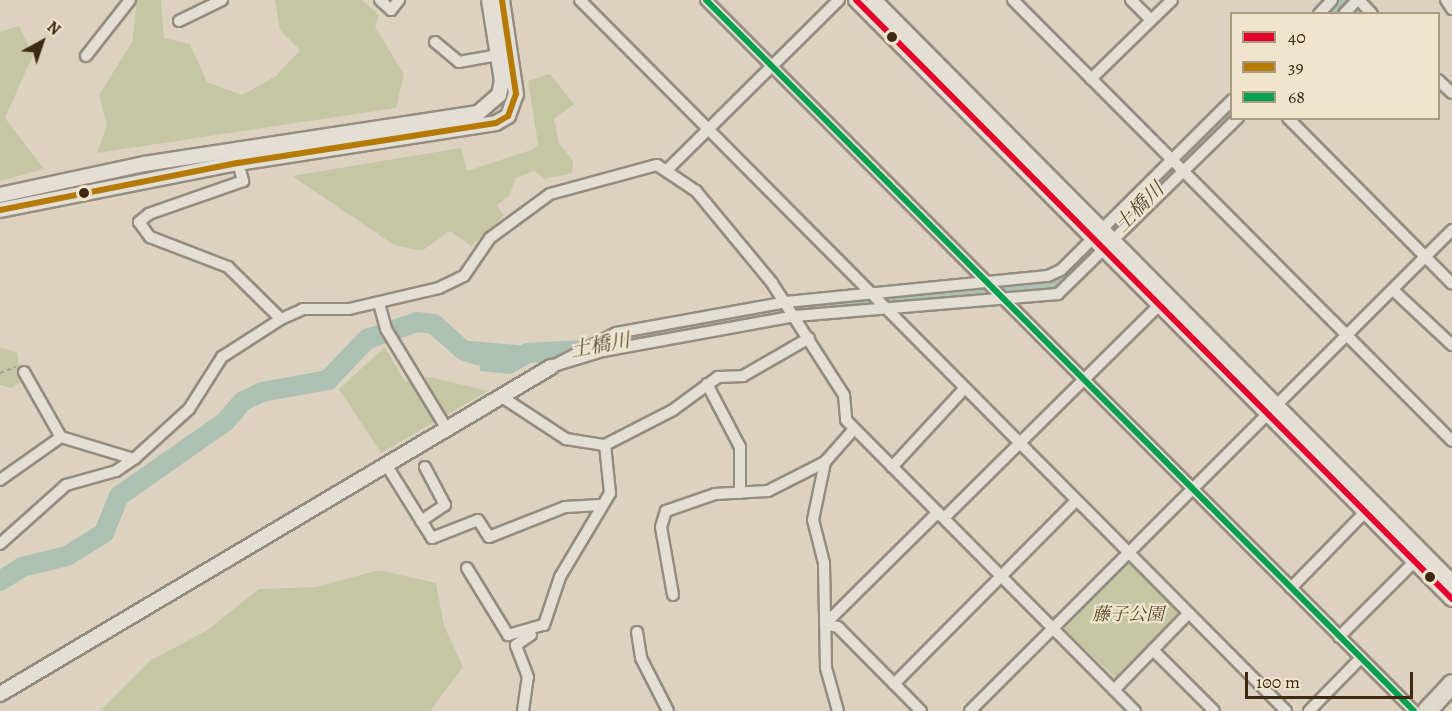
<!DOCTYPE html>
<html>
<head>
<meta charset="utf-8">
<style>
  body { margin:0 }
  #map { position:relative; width:1452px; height:711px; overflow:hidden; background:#dcd2bf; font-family:Alegreya,"Noto Serif JP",serif }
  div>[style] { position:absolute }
  .green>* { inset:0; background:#c5c7a4 }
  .water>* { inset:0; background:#acc0b4 }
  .river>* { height:20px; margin:-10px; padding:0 10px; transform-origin:10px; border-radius:10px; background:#acc0b4 }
  .path>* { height:2px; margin-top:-1px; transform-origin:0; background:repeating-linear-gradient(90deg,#a6a096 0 4.5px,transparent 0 7.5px) }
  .roads { filter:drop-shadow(2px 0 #948c7e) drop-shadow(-2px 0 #948c7e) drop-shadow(0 2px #948c7e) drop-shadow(0 -2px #948c7e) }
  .minor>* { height:10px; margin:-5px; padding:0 5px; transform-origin:5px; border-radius:5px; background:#e4dfd5 }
  .tertiary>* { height:14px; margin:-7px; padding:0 7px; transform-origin:7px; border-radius:7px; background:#e4dfd5 }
  .trunk>* { height:18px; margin:-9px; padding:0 9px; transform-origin:9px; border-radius:9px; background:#dfd9cd }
  .bus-1>* { height:6px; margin:-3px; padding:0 3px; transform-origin:3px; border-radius:3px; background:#e4002b }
  .bus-2>* { height:6px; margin:-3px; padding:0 3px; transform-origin:3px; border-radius:3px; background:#b67b06 }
  .bus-3>* { height:6px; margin:-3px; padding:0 3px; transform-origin:3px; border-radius:3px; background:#03a04e }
  .dots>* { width:16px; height:16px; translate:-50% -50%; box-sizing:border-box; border:3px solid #f1e4cd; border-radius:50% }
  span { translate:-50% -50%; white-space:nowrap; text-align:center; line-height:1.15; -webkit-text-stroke:4.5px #f1e4cd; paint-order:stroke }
  .park-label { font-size:18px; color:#55482b; font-style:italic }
  .water-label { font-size:20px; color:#544e39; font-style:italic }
  .legend { position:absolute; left:1230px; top:12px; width:210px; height:108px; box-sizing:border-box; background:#f1e4cd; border:2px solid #a99a82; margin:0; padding:8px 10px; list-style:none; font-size:18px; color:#3e2a12 }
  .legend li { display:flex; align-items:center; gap:12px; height:30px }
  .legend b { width:30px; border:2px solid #a99a82 }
  .north { position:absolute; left:12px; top:12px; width:60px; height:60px; -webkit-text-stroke:4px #f1e4cd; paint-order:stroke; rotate:40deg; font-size:16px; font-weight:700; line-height:24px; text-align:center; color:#3e2a12 }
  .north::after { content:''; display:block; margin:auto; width:21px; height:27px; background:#3e2a12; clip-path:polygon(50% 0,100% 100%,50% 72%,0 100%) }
  .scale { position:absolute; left:1245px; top:672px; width:168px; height:27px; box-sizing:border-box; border:3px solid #3e2a12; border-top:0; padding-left:8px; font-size:18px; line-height:21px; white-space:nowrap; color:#3e2a12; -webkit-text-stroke:4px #f1e4cd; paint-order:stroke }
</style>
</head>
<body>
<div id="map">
  <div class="green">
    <div style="clip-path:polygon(137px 0,161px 0,164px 38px,190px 44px,207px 82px,242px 95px,276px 76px,300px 50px,280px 30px,275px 0,362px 0,379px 15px,375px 27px,404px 74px,396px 108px,97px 153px,107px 125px,99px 95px,132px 42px)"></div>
    <div style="clip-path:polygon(19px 26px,33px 55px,5px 118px,44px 169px,0 181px,0 32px)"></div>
    <div style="clip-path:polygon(550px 74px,574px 104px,554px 119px,559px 143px,573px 161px,572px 173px,545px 179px,534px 171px,516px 178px,509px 196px,497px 205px,504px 216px,471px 246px,450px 231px,422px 251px,394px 245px,292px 176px,461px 148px,467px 171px,534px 149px,538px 144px,528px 81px)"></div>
    <div style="clip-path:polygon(0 347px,17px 353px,21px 381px,12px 388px,0 385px)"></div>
    <div style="clip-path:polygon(385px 347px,405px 382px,430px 377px,488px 391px,381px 453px,339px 389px)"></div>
    <div style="clip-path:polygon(1130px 560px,1181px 615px,1118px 680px,1064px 629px)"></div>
    <div style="clip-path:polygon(379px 570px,436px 583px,444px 626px,463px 667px,430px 711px,100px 711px,151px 660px,206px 631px,259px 589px,316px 587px)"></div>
  </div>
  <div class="water">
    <div style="clip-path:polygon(459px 340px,551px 348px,552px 351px,511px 374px,480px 371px,479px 359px,460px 355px)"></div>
  </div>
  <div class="river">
    <div style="left:1332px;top:14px;width:19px;rotate:-47deg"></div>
    <div style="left:527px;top:353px;width:54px;rotate:-3.2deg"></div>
    <div style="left:581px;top:350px;width:190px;rotate:-11.5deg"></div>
    <div style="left:767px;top:312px;width:295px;rotate:-5.1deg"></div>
    <div style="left:1061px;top:286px;width:243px;rotate:-45.3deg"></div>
    <div style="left:0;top:581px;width:26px;rotate:-32deg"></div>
    <div style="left:22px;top:567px;width:46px;rotate:-13.7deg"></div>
    <div style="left:67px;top:556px;width:44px;rotate:-31.9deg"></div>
    <div style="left:104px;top:533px;width:40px;rotate:-68deg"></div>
    <div style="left:119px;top:496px;width:131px;rotate:-35deg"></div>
    <div style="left:226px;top:421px;width:26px;rotate:-50deg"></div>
    <div style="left:243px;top:401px;width:21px;rotate:-25deg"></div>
    <div style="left:262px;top:392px;width:67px;rotate:-10.3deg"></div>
    <div style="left:328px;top:380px;width:57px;rotate:-46.4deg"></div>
    <div style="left:367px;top:339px;width:53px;rotate:-18.8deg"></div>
    <div style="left:417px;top:322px;width:17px;rotate:7deg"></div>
    <div style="left:434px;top:324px;width:39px;rotate:42deg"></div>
    <div style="left:463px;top:350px;width:15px;rotate:20deg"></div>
  </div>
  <div class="path">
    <div style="left:0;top:373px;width:17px;rotate:-21deg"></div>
  </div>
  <div class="roads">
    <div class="minor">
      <div style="left:380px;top:0;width:15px;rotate:42deg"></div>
      <div style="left:391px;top:10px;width:13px;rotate:-51deg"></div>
      <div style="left:580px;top:0;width:1002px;rotate:45.2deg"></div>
      <div style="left:706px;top:0;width:1003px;rotate:45.12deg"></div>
      <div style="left:1013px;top:0;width:622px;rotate:45.13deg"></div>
      <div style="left:1131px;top:0;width:28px;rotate:45deg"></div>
      <div style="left:1359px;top:0;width:19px;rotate:47deg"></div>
      <div style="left:1446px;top:0;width:11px;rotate:56deg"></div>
      <div style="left:1319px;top:14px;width:19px;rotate:-47deg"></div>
      <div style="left:1344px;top:14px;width:19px;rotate:-47deg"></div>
      <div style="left:179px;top:21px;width:48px;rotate:-26deg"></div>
      <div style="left:435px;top:42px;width:31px;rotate:40deg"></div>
      <div style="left:459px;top:62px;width:46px;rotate:-10.1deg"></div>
      <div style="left:86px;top:56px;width:71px;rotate:-51.8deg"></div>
      <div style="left:1091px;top:79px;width:113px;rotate:-44.3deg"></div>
      <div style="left:1438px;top:80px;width:19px;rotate:43deg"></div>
      <div style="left:1288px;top:118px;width:233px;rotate:45.3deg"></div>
      <div style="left:238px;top:163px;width:19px;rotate:74deg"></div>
      <div style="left:243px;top:181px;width:100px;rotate:160.7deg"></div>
      <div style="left:149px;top:214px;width:13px;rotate:141deg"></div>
      <div style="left:139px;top:222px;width:19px;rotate:54deg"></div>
      <div style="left:150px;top:237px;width:84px;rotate:21deg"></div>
      <div style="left:228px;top:267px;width:74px;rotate:44.5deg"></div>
      <div style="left:669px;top:168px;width:239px;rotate:-44.7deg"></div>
      <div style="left:1393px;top:290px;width:81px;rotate:43deg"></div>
      <div style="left:379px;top:303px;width:27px;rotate:75deg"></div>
      <div style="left:386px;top:329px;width:119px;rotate:58.7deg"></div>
      <div style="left:557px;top:365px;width:48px;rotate:-16.9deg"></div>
      <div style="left:603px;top:351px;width:195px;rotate:-10.3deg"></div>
      <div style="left:795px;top:316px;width:264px;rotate:-4.8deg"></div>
      <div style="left:1058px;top:294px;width:252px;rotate:-44.4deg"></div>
      <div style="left:551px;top:367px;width:73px;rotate:-27.6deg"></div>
      <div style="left:616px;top:333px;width:173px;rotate:-10.3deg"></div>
      <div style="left:786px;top:302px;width:263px;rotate:-5.7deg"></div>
      <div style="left:1048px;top:276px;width:14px;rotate:-25deg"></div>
      <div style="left:1061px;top:270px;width:241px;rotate:-44.8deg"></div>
      <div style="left:24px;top:372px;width:75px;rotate:60.4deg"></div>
      <div style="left:61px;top:437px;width:76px;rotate:16.8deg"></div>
      <div style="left:707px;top:384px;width:71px;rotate:62.4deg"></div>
      <div style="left:740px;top:447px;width:46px;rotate:90deg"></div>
      <div style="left:502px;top:397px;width:77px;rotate:33.3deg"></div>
      <div style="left:566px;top:439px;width:39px;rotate:9deg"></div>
      <div style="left:605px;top:445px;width:76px;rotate:-27.2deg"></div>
      <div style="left:673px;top:410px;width:56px;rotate:-36.3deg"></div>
      <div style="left:718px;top:377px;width:25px;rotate:-2deg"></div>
      <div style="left:743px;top:376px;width:76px;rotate:-29.9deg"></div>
      <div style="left:387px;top:466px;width:85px;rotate:58deg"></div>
      <div style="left:432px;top:538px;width:49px;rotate:-21.4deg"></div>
      <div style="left:478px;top:520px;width:20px;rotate:57deg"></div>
      <div style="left:489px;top:537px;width:82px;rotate:-21.5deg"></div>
      <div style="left:565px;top:507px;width:36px;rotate:-3deg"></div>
      <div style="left:892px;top:467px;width:106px;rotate:-47.3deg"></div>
      <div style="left:0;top:480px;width:75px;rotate:-35.2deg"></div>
      <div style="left:944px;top:518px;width:303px;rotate:-44.7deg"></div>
      <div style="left:421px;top:521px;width:29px;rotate:-34deg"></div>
      <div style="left:445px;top:505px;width:43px;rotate:-117.8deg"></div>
      <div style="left:0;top:544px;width:89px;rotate:-41.8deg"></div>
      <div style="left:66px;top:485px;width:52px;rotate:-15.6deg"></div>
      <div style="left:116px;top:471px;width:22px;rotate:-34deg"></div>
      <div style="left:134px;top:459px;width:74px;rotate:-42.3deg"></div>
      <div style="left:189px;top:409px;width:62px;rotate:-57.6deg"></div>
      <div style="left:222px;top:357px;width:70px;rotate:-32.8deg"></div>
      <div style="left:281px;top:319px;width:24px;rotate:-24deg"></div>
      <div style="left:303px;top:309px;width:46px"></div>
      <div style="left:349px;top:309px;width:92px;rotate:-13.1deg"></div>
      <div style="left:439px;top:288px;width:28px;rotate:-26deg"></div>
      <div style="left:464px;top:276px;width:46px;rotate:-55.6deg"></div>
      <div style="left:490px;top:238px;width:74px;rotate:-36.3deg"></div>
      <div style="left:550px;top:194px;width:111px;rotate:-15.2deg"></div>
      <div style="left:657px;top:165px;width:47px;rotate:33.7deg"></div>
      <div style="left:696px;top:191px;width:119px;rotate:50.4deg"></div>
      <div style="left:772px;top:283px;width:133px;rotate:57.3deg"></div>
      <div style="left:844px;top:395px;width:25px;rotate:85deg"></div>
      <div style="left:846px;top:420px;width:410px;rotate:45.2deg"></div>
      <div style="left:467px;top:568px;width:79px;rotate:58.5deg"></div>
      <div style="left:508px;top:635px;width:37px;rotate:-16deg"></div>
      <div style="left:544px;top:625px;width:51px;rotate:-71.6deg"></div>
      <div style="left:560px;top:577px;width:98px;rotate:-59.2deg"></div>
      <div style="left:610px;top:493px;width:48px;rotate:-95.9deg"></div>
      <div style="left:1291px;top:588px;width:112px;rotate:-45.7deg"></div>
      <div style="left:673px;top:595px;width:69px;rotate:-100deg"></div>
      <div style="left:661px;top:527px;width:17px;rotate:-73deg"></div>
      <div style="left:666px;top:511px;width:52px;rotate:-19.1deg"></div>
      <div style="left:715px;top:494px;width:53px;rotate:-3.2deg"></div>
      <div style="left:768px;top:491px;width:64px;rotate:-27deg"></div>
      <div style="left:637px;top:632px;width:26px;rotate:81deg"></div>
      <div style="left:641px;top:658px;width:59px;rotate:63deg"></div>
      <div style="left:1339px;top:637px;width:107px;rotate:-45deg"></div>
      <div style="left:1153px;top:650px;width:86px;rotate:45deg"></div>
      <div style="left:894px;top:684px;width:258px;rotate:-45.2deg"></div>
      <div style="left:1114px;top:690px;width:107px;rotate:-45.8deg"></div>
      <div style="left:523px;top:711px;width:34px;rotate:-82deg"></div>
      <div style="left:528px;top:677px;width:34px;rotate:-111deg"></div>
      <div style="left:516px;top:645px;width:18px;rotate:-34deg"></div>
      <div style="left:838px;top:711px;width:45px;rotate:-105.6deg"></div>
      <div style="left:826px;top:668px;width:105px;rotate:-91.1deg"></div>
      <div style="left:824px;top:563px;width:44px;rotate:-104.3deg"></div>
      <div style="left:813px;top:520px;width:59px;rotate:-78.3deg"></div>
      <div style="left:825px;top:462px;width:44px;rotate:-48.7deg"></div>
      <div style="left:921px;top:711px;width:118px;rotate:-134.7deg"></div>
      <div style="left:838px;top:627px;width:13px;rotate:-167deg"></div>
      <div style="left:825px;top:624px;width:159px;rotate:-44.7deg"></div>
      <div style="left:970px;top:711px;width:681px;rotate:-44.94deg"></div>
      <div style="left:1309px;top:711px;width:73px;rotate:-45.6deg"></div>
    </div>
    <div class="tertiary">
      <div style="left:856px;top:0;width:845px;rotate:45.14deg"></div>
      <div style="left:874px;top:0;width:820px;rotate:45.2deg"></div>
      <div style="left:0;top:195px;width:147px;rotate:-12.1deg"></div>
      <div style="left:144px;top:164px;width:338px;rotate:-8.7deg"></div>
      <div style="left:478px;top:113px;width:28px;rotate:-41deg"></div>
      <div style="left:499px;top:95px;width:14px;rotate:-78deg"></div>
      <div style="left:502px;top:81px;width:82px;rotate:-99.1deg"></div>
      <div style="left:0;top:210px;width:243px;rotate:-11.2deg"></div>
      <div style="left:238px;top:163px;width:261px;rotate:-8.8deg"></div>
      <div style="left:496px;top:123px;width:14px;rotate:-30deg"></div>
      <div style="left:508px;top:116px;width:23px;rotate:-70deg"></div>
      <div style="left:516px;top:94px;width:95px;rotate:-98.5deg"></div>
      <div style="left:0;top:694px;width:641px;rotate:-30.69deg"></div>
    </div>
    <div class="trunk">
      <div style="left:1427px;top:711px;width:37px;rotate:-47deg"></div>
    </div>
  </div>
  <div class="bus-1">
    <div style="left:856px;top:0;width:845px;rotate:45.14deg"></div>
  </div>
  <div class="bus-2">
    <div style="left:0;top:210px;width:243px;rotate:-11.2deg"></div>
    <div style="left:238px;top:163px;width:261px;rotate:-8.8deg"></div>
    <div style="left:496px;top:123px;width:14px;rotate:-30deg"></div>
    <div style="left:508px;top:116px;width:23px;rotate:-70deg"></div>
    <div style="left:516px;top:94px;width:95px;rotate:-98.5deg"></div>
  </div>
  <div class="bus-3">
    <div style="left:706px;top:0;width:1003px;rotate:45.12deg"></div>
  </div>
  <div class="dots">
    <div style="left:892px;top:37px;background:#3e2a12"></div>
    <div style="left:84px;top:193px;background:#3e2a12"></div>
    <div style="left:1430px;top:577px;background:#3e2a12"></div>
  </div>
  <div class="park-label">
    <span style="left:1128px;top:614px">藤子公園</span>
  </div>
  <div class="water-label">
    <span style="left:1139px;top:207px;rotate:-45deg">土橋川</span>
    <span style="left:600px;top:345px;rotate:-10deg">土橋川</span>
  </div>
  <ul class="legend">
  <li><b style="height:8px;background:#e4002b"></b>40</li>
  <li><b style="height:8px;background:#b67b06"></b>39</li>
  <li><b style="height:8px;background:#03a04e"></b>68</li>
  </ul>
  <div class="north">N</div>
  <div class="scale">100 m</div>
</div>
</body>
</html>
